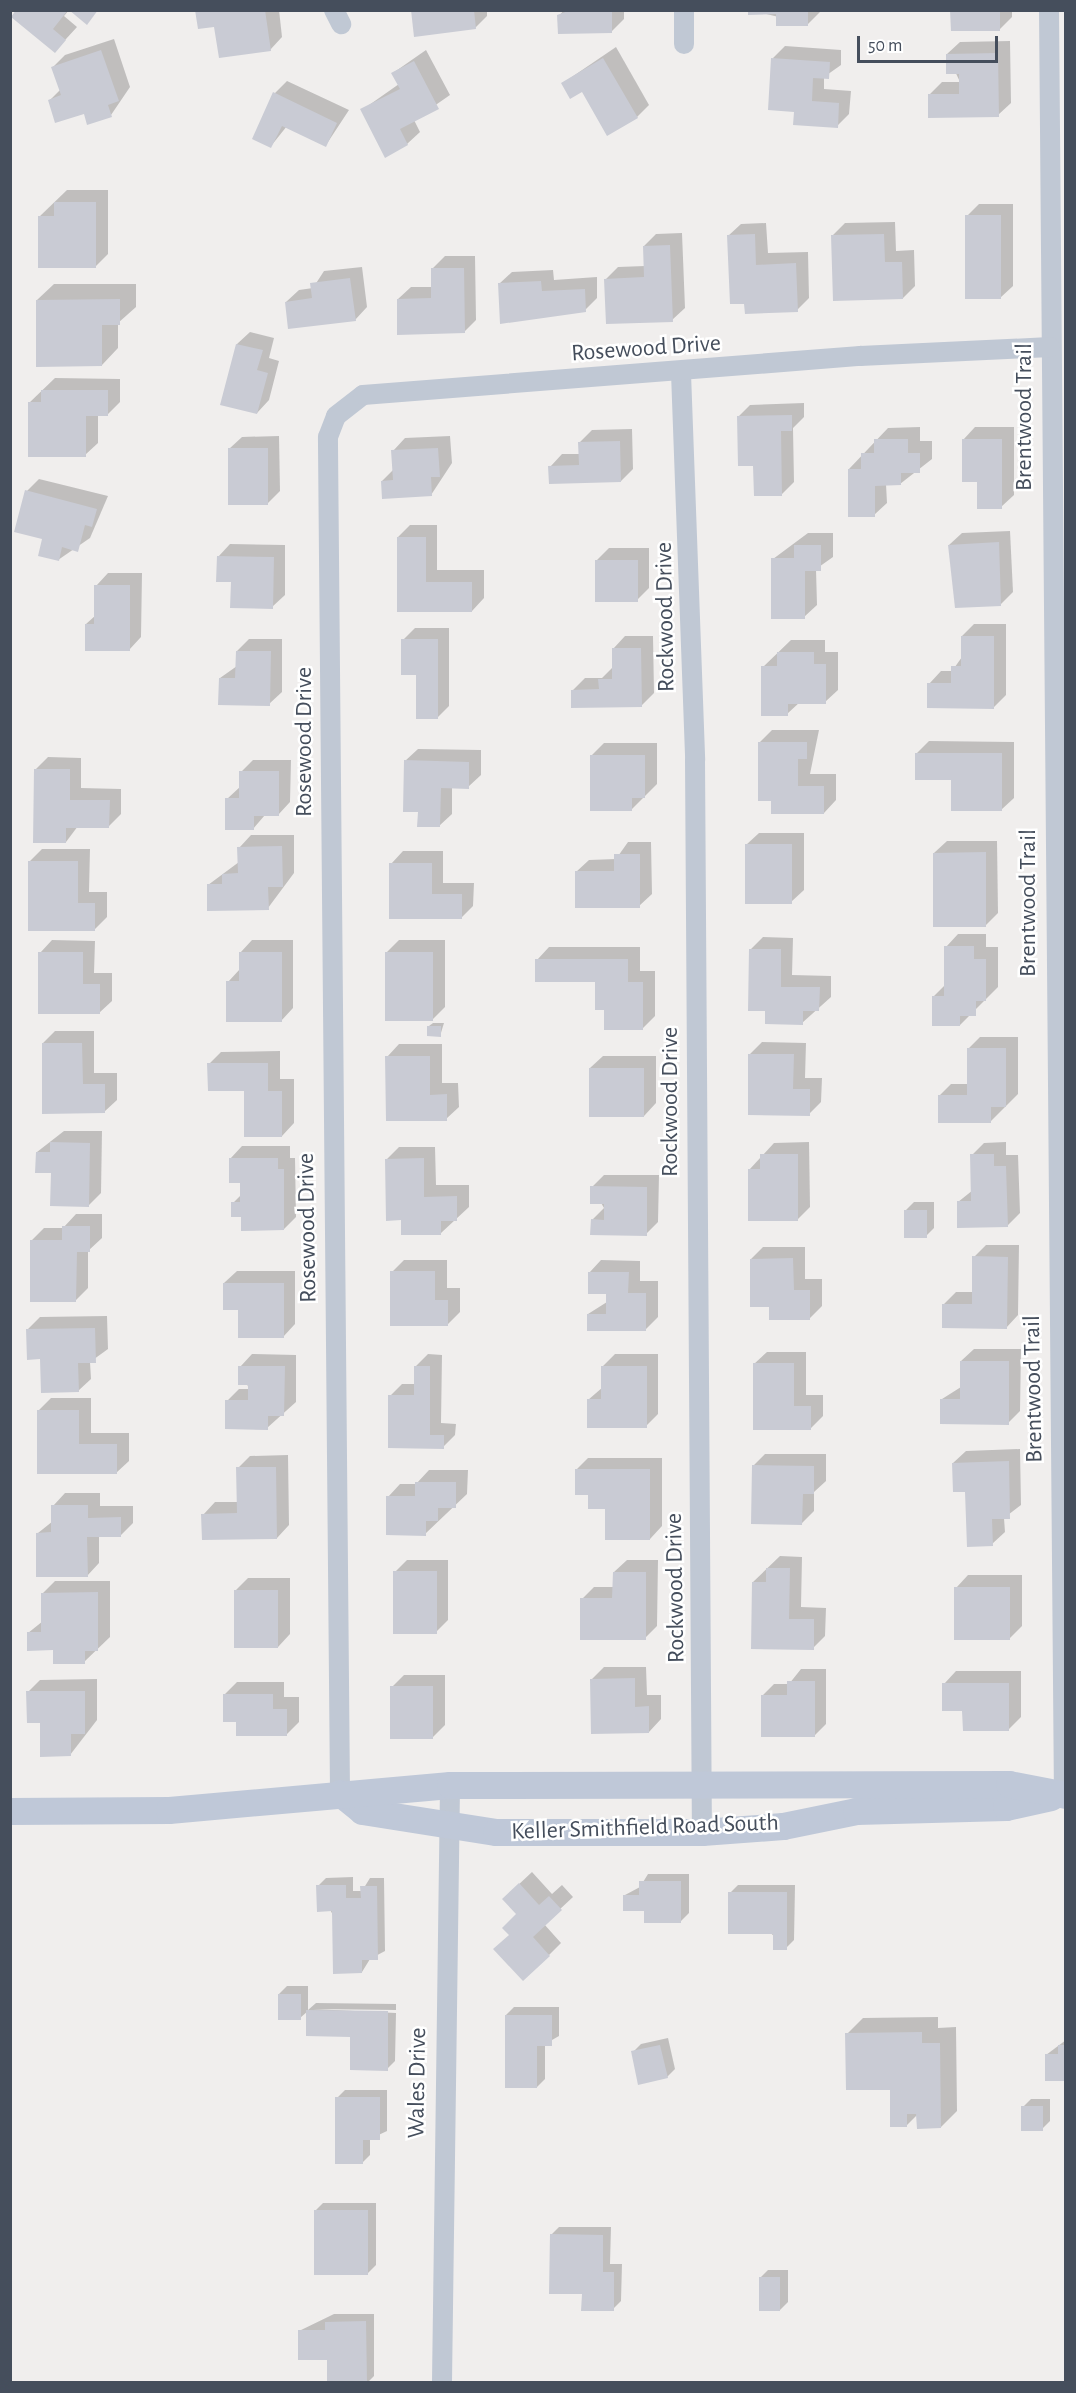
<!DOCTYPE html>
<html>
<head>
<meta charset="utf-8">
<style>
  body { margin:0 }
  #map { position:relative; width:1076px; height:2393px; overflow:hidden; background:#f0eeed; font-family:"Alegreya Sans",sans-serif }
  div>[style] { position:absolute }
  .shadow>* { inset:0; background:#0003 }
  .building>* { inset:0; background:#c9cbd4 }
  .minor>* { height:20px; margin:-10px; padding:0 10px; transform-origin:10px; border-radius:10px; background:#c0c8d4 }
  .secondary>* { height:27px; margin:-13.5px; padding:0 13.5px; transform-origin:13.5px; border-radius:13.5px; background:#bfc8d8 }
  span { translate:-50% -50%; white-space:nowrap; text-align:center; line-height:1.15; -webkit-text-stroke:5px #fff; paint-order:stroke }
  .street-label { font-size:24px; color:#454e5c }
  .frame { position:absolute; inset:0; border:12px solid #454e5c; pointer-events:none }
  .scale { position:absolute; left:857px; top:36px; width:141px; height:27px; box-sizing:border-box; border:3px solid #454e5c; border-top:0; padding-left:8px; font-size:18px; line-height:21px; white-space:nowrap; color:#454e5c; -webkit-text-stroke:4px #fff; paint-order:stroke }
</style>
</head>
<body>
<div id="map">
  <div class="shadow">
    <div style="clip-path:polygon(18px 10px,69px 10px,64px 16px,77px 27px,55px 51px)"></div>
    <div style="clip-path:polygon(197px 10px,279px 10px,282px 37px,270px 50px)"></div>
    <div style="clip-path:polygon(412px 10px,487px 10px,487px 16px,475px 28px)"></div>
    <div style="clip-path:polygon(564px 10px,624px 10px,624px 19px,612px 31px,559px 16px)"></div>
    <div style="clip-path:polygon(749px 10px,820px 10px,820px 12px,808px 24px)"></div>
    <div style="clip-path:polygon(952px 10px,1012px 10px,1012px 17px,999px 30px)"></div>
    <div style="clip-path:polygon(114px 39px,130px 87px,111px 115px,49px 101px,61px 89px,53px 67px,65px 55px)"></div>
    <div style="clip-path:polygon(1010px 41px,1011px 103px,998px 115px,929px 95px,942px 82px,960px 82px,947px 54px,960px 42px)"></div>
    <div style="clip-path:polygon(785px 46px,841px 50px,841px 65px,824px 77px,824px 89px,851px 91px,849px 114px,837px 126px,796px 111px,773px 58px)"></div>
    <div style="clip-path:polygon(616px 47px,649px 105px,637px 117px,563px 83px)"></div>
    <div style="clip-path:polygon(426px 50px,450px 95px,414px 120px,420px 132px,407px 144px,362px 110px,399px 84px,393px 73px)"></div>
    <div style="clip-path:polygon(287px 81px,349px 110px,326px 145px,287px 126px,271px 146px,275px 93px)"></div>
    <div style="clip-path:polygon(67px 190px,108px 190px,108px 254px,95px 267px,39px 217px)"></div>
    <div style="clip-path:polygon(979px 204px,1013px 204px,1013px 286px,1000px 298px,967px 216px)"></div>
    <div style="clip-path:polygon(895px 222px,896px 251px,914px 250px,915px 286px,903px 298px,832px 236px,845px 223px)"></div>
    <div style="clip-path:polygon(766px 223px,768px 253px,808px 252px,809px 298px,797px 310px,728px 236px,741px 224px)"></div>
    <div style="clip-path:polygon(682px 233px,685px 308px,672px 320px,606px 279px,618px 267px,645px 266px,644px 246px,656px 234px)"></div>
    <div style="clip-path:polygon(445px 256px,475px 256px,476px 320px,464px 332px,398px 299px,411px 287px,433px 287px,432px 269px)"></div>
    <div style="clip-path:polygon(362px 267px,367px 307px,355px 320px,286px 302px,299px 290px,313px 288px,324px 271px)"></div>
    <div style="clip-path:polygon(553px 270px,554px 280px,597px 277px,597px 298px,585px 310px,499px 284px,512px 272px)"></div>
    <div style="clip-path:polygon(54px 284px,136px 284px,136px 307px,118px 323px,118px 348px,102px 365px,37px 300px)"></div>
    <div style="clip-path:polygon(250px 332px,274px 338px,269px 358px,279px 361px,269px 400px,257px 413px,222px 404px,237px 344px)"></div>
    <div style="clip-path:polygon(55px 378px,120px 379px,120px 402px,108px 414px,98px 414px,98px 443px,85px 455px,29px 403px)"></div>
    <div style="clip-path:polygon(804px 403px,804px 417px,793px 428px,794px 482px,782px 494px,754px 464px,738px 417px,750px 405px)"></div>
    <div style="clip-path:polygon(920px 427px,920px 441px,932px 441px,932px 459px,900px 484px,886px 484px,887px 503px,874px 515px,849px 469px,888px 428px)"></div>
    <div style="clip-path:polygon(975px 427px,1014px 427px,1014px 495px,1001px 507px,978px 480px,963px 440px)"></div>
    <div style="clip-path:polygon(632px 429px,633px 469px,621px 481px,550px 467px,562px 454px,580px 454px,580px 442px,592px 430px)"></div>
    <div style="clip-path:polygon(279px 436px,280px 491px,268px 503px,229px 449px,242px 437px)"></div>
    <div style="clip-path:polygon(450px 436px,452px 463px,431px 495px,382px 481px,394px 469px,393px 451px,405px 438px)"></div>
    <div style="clip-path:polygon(39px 479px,108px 496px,90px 538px,58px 560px,27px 491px)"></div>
    <div style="clip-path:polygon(410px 525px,437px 525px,437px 570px,484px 570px,484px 598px,472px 611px,398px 611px,398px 537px)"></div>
    <div style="clip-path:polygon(1010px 531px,1013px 592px,1000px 605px,949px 545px,962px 533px)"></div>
    <div style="clip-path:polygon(808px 533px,833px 533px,833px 557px,816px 569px,817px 605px,804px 617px,773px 559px)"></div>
    <div style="clip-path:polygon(230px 544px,285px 545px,285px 595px,272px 607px,232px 580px,218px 557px)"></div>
    <div style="clip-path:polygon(609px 548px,649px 548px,649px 588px,637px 600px,597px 560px)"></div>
    <div style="clip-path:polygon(108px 573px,142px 573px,141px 637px,129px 650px,86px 624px,96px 615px,96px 586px)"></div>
    <div style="clip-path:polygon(974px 624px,1006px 624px,1006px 695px,994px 707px,929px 684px,941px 671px,952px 671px,962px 657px,962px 636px)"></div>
    <div style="clip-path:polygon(415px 628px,449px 628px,449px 706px,437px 718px,403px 640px)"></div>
    <div style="clip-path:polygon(625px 636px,653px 636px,654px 693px,641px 706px,573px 690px,585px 678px,602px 678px,612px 668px,613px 649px)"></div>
    <div style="clip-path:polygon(249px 639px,282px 639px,282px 692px,269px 704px,220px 678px,237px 666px,237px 651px)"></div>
    <div style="clip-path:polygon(791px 640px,825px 640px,825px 652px,838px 652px,838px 690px,825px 702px,800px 702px,787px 714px,763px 667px)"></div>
    <div style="clip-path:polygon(772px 730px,819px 730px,810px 774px,836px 774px,836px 800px,824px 813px,773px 799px,760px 742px)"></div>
    <div style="clip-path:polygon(929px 741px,1014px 742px,1014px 798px,1001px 810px,953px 779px,917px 753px)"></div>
    <div style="clip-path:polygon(604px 743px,657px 743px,657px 784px,631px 810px,592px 755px)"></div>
    <div style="clip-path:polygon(418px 749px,481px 750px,481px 775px,468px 787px,452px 787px,452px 814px,439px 826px,419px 811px,405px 761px)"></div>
    <div style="clip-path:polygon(48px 757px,81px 758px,81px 788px,121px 789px,121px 814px,109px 826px,78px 826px,66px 842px,35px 770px)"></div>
    <div style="clip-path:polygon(253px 760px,291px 760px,290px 802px,278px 815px,265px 815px,253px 829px,227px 799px,241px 786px,241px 772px)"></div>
    <div style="clip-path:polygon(759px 833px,804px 833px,804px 890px,791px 902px,746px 845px)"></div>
    <div style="clip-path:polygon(251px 835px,294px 835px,294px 873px,268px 908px,208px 885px,239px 862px,239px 848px)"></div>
    <div style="clip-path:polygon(947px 841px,997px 841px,998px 913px,985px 926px,934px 853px)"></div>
    <div style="clip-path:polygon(628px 842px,651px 842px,652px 894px,639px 906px,576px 872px,589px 860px,616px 859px)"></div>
    <div style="clip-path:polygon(42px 849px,90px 849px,89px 892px,107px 892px,107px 917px,95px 929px,30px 861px)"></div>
    <div style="clip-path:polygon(403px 851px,443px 851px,443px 883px,474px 883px,473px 906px,461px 918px,391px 864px)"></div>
    <div style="clip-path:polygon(958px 934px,986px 934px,986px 947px,998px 947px,998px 987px,960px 1025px,934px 996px,946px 984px,946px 947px)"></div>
    <div style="clip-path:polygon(763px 937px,793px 938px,792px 975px,831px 976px,831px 997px,802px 1023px,750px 950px)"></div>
    <div style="clip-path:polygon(52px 940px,95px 941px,94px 973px,112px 973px,112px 1001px,99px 1013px,40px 953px)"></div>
    <div style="clip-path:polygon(252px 940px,293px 940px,293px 1008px,281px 1021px,228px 982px,240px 969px,240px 953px)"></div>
    <div style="clip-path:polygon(399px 940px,445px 940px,445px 1007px,433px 1019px,386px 953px)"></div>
    <div style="clip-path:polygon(549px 947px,640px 947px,640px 971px,655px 971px,655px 1016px,643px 1028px,606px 1009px,596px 980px,537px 960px)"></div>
    <div style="clip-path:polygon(433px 1023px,444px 1023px,440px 1036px,429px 1026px)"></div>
    <div style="clip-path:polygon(55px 1031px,94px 1031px,94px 1073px,117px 1073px,117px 1100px,104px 1112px,43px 1043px)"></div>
    <div style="clip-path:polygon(980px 1037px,1018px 1037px,1018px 1094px,990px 1122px,939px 1096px,951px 1084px,968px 1084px,968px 1049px)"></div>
    <div style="clip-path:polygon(762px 1042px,806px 1043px,805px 1078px,822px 1078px,821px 1102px,809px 1114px,750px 1054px)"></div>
    <div style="clip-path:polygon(399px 1044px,442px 1044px,442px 1083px,458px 1083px,459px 1107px,446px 1119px,387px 1057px)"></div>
    <div style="clip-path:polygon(280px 1051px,280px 1079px,294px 1079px,294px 1123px,282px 1136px,245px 1089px,209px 1064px,221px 1052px)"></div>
    <div style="clip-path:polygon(603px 1056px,656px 1056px,656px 1103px,644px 1116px,590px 1068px)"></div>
    <div style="clip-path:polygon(64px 1131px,102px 1131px,101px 1193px,89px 1205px,37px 1152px)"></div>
    <div style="clip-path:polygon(809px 1142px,810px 1207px,798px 1219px,749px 1170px,774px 1143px)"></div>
    <div style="clip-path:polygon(1006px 1142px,1006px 1155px,1018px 1155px,1020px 1213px,1007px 1226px,958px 1202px,973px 1190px,972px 1155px,984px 1143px)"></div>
    <div style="clip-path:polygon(242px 1146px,290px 1146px,290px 1158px,295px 1158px,296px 1217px,284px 1229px,243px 1216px,233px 1203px,242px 1194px,242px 1182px,230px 1159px)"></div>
    <div style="clip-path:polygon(399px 1147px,435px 1147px,436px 1185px,469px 1185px,469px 1207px,441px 1233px,402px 1219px,387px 1159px)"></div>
    <div style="clip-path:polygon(604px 1175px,659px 1175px,658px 1222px,646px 1234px,592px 1220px,604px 1208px,592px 1187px)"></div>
    <div style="clip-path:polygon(914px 1202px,934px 1202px,934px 1228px,926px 1236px,906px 1210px)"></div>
    <div style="clip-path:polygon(76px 1214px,102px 1214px,102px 1238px,88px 1251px,88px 1288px,76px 1300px,31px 1241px,44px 1228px,63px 1228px)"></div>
    <div style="clip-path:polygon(986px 1245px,1019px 1245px,1018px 1315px,1006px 1328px,944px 1304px,956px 1292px,973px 1292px,974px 1257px)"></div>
    <div style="clip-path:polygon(763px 1247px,805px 1247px,805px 1279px,822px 1279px,822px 1306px,809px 1319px,770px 1305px,751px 1259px)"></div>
    <div style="clip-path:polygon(404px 1260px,447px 1260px,447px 1288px,460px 1288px,460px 1312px,448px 1324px,392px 1272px)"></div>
    <div style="clip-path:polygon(601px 1260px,640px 1261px,640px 1281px,658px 1281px,658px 1317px,645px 1330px,588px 1314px,607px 1302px,607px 1292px,589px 1273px)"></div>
    <div style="clip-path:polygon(237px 1271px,295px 1271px,295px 1324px,283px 1337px,240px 1308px,224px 1283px)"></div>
    <div style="clip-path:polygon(107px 1316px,108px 1349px,90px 1362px,91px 1379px,78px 1391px,42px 1358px,28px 1329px,40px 1317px)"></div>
    <div style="clip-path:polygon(974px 1349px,1021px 1349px,1020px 1411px,1008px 1423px,942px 1399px,961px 1387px,961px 1361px)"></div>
    <div style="clip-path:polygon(767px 1352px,806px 1352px,806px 1395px,823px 1395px,823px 1416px,810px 1429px,754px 1364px)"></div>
    <div style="clip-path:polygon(252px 1354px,296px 1355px,296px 1402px,267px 1428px,227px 1401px,239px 1389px,249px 1389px,240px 1367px)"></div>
    <div style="clip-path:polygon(428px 1354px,442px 1355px,441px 1423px,456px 1424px,455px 1435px,443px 1447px,389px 1447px,390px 1396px,402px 1384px,415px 1384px,415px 1367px)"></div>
    <div style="clip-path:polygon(615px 1354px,658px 1354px,658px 1414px,646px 1426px,588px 1400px,603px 1387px,603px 1366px)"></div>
    <div style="clip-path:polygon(51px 1398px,91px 1398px,91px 1433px,129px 1433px,129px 1461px,116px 1473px,39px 1473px,39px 1410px)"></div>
    <div style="clip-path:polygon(1020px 1449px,1021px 1505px,1004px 1518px,1005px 1532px,992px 1544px,953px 1463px,966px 1451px)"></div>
    <div style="clip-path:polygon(765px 1454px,826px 1454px,826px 1481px,814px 1492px,814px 1511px,802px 1523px,753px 1466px)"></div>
    <div style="clip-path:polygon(288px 1455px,289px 1525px,277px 1538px,203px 1515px,215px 1502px,238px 1502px,238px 1468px,250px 1456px)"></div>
    <div style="clip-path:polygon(588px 1458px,662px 1458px,662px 1526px,650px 1539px,590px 1493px,576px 1470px)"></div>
    <div style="clip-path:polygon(429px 1470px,468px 1470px,467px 1494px,425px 1534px,388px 1497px,400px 1484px,416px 1484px)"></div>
    <div style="clip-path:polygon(65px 1493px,100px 1493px,100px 1506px,133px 1506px,133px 1523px,121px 1535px,99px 1535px,99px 1563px,87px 1576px,38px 1533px,53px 1521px,53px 1506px)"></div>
    <div style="clip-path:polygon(780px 1556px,802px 1557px,801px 1607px,826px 1608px,825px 1636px,813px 1648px,753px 1582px)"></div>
    <div style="clip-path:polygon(407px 1560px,448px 1560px,448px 1620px,436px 1632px,395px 1572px)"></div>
    <div style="clip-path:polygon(627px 1560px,658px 1560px,657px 1626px,645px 1638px,582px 1599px,594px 1587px,614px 1587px,614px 1572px)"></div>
    <div style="clip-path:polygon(968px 1575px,1022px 1575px,1022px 1626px,1010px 1638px,956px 1588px)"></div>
    <div style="clip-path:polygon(248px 1578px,290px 1578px,290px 1634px,278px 1647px,236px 1590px)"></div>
    <div style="clip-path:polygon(55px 1581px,110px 1581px,110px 1637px,84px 1662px,28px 1633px,43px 1621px,43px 1593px)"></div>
    <div style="clip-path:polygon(604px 1667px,646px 1667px,647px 1695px,661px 1695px,661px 1719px,649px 1732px,592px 1679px)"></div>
    <div style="clip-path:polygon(801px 1669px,826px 1669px,826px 1724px,814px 1736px,762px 1696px,774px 1684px,789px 1684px)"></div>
    <div style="clip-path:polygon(956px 1671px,1021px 1671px,1021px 1717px,1009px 1729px,964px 1709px,944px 1684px)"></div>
    <div style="clip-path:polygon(404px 1675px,445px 1675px,445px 1725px,433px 1737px,392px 1687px)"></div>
    <div style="clip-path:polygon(97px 1679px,97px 1720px,70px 1755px,41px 1721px,28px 1692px,40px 1680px)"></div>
    <div style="clip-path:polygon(237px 1682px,284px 1682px,284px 1697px,299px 1697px,299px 1722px,287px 1734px,238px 1721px,224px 1695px)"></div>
    <div style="clip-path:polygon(532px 1872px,552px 1894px,562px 1885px,573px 1897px,544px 1924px,561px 1943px,549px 1955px,510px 1935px,518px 1914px,516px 1887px)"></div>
    <div style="clip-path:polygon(648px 1874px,689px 1874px,689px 1913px,681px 1921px,625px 1895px,640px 1887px)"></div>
    <div style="clip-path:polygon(353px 1877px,353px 1891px,362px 1891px,370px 1878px,384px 1878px,385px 1951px,370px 1959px,362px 1972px,318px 1886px,326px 1878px)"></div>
    <div style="clip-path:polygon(738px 1885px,795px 1885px,794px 1940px,786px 1948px,730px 1893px)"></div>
    <div style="clip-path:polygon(287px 1986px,308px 1986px,308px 2010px,316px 2003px,396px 2004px,396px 2010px,313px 2009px,396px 2013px,395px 2061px,387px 2069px,352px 2035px,308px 2011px,300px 2018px,279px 1994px)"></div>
    <div style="clip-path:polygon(514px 2007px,559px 2007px,559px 2036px,545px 2044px,545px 2079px,537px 2087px,506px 2015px)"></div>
    <div style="clip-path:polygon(938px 2017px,938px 2028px,956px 2027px,957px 2111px,941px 2127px,918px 2114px,907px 2125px,892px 2088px,847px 2034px,863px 2018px)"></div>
    <div style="clip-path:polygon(668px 2038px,675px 2069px,667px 2077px,633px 2052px,641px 2044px)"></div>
    <div style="clip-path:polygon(1066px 2040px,1066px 2080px,1046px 2055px)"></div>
    <div style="clip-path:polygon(345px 2090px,387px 2090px,387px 2131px,370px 2139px,370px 2155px,362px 2163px,337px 2098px)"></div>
    <div style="clip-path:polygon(1031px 2099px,1050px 2099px,1050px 2121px,1042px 2129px,1023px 2107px)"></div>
    <div style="clip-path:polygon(323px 2203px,376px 2203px,376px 2265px,368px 2273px,315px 2211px)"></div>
    <div style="clip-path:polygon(559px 2227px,611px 2227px,610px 2264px,622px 2264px,621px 2301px,613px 2309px,583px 2293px,551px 2235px)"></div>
    <div style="clip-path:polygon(768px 2270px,788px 2270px,788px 2302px,780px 2310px,760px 2278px)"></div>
    <div style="clip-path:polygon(334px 2314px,374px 2314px,374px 2376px,368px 2382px,328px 2382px,328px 2358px,299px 2331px)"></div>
  </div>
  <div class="building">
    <div style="clip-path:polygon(16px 10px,68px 10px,53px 29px,66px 40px,55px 53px,11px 17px)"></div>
    <div style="clip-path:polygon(69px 10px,98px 10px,87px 25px)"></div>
    <div style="clip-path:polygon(195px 10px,265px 10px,271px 51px,219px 58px,214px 27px,198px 29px)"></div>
    <div style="clip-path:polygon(411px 10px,474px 10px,476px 29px,414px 37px)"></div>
    <div style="clip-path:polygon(571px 10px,612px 10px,612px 33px,558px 34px,557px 15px)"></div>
    <div style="clip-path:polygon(748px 10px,808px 10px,808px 26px,776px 26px,776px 14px,748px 15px)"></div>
    <div style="clip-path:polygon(950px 10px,1000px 10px,1000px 31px,951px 31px)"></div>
    <div style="clip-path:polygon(101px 50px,119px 101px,108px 105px,112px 117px,87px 125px,84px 114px,55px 123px,48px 100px,61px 95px,51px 67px)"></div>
    <div style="clip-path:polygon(998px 53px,999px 117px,928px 118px,928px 94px,959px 94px,959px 74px,946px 74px,946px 54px)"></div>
    <div style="clip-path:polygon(603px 58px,638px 118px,607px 136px,582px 92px,570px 99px,561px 83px)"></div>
    <div style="clip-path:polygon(771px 58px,830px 62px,829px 79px,813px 78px,812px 101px,839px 103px,838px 128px,793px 125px,794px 112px,768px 110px)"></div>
    <div style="clip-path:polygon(414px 61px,439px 109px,400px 129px,408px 145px,385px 158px,360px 109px,400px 89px,391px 73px)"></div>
    <div style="clip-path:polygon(273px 92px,337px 123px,326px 147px,282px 126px,271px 148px,252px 139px)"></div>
    <div style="clip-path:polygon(54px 202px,96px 202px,96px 268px,38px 268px,38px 216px,54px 216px)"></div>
    <div style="clip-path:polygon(965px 215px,1001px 215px,1001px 299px,965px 299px)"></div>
    <div style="clip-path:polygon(755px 234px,756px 265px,796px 263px,798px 312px,745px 314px,744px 304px,730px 304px,727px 235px)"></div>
    <div style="clip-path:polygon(884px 234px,885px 262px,902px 262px,903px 299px,833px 301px,831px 235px)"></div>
    <div style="clip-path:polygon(670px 245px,673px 322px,606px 324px,604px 279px,644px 277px,643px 246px)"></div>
    <div style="clip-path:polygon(431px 268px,464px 268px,465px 333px,397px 335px,397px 299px,431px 298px)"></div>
    <div style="clip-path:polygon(350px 278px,356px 321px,288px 329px,285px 302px,312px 298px,310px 283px)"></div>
    <div style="clip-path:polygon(541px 281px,542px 291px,585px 289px,586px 312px,500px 324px,498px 283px)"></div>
    <div style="clip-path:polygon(120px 299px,120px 325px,102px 325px,102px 366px,36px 367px,36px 300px)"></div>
    <div style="clip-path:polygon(236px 344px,263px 350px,257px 370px,268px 373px,257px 414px,220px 405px)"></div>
    <div style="clip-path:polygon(41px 390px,108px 390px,108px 416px,86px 416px,86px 457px,28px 457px,28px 402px,41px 402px)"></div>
    <div style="clip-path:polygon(792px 415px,792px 431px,781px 431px,782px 496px,754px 496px,753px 466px,738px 466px,737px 416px)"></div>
    <div style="clip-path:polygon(874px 439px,908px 439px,908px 453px,920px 453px,920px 473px,901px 473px,901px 485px,875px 486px,875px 517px,848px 517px,848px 469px,861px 469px,861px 453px,874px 453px)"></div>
    <div style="clip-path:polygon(962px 439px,1002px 439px,1002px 509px,977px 509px,977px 482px,962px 482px)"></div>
    <div style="clip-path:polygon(620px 441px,621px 482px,549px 484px,548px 466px,579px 465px,578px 442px)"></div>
    <div style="clip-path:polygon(228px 448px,268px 448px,268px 505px,228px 505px)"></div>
    <div style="clip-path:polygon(438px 448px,440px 477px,431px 477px,432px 496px,382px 499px,381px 481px,393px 480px,391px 450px)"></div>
    <div style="clip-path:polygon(25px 490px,97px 509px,92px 527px,85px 525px,78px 552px,62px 547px,59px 561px,38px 556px,42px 539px,14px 532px)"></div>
    <div style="clip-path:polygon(397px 537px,426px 537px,426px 582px,472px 582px,472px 612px,397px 612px)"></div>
    <div style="clip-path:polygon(999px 542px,1001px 606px,955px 608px,948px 545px)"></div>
    <div style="clip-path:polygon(794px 545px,821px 545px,821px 571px,805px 571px,805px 619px,771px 619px,771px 558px,794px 558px)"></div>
    <div style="clip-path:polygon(217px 556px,274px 557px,273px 609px,230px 608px,231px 582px,216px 582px)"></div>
    <div style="clip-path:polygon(595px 560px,638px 560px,638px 602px,595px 602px)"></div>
    <div style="clip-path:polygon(94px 585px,130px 585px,130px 651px,85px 651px,85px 624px,94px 624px)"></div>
    <div style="clip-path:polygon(961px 636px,994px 636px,994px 709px,927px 708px,927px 683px,951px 683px,951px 666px,961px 666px)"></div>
    <div style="clip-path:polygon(401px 639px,438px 639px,438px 719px,416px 719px,416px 675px,401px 675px)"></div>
    <div style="clip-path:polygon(612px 648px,641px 648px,642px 707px,571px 708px,571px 690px,599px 689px,598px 679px,612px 679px)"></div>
    <div style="clip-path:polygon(236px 651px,271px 651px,270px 706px,218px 705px,219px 678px,235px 678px)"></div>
    <div style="clip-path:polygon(777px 652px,814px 652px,814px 664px,826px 664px,826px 704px,788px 704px,788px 716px,761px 716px,761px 666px,777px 666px)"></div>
    <div style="clip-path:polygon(758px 742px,807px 742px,807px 759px,798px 759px,798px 786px,824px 786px,824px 814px,771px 814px,771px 801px,758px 801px)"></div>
    <div style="clip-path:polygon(915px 753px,1002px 753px,1002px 811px,951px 811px,951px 780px,915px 780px)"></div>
    <div style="clip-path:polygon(590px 755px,645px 755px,645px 798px,632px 798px,632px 811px,590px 811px)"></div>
    <div style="clip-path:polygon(404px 760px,469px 762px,469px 789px,441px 788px,440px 827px,417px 827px,418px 812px,403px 812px)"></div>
    <div style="clip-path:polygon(34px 769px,70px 769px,70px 800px,110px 800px,109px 828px,66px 828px,66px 843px,33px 843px)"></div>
    <div style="clip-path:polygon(239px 771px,279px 771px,279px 816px,254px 816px,254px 830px,225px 830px,225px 798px,239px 798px)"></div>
    <div style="clip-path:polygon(745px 844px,792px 844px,792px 904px,745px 904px)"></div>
    <div style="clip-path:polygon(282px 846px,283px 887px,268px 887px,269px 910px,207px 911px,207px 884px,222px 884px,222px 874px,238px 873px,237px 847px)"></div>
    <div style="clip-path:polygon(986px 852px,986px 927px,933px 927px,933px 853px)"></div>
    <div style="clip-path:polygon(614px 854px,640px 854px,640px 908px,575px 908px,575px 871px,614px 871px)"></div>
    <div style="clip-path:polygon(28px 861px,78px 861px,78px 903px,95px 903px,95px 931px,28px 931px)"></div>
    <div style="clip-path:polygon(389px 863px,432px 863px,432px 894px,462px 894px,462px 919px,389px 919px)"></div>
    <div style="clip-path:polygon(944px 946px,974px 946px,974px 959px,986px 959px,986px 1001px,976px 1001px,976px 1016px,960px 1016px,960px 1026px,932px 1026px,932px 996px,944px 996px)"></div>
    <div style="clip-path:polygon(749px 949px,781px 949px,781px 987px,820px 987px,819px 1011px,803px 1011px,803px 1025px,765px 1024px,765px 1011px,748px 1011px)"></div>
    <div style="clip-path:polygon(38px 952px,83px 952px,83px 984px,100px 984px,100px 1014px,38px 1014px)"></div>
    <div style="clip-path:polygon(239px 952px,282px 952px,282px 1022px,226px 1022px,226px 981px,239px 981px)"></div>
    <div style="clip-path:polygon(385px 952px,433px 952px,433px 1021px,385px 1021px)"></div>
    <div style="clip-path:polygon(535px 959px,628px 959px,628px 982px,643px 982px,643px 1030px,604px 1030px,604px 1010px,595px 1010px,595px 982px,535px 982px)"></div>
    <div style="clip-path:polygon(427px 1026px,441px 1026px,441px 1037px,427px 1036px)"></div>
    <div style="clip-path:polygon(42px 1043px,82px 1043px,83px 1084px,105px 1084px,105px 1113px,42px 1114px)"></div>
    <div style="clip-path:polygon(967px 1048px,1006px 1048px,1006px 1107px,991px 1107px,991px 1123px,938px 1123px,938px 1095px,967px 1095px)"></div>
    <div style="clip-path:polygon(748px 1054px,794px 1054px,793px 1089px,810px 1089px,810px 1116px,748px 1115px)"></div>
    <div style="clip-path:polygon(385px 1056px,430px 1056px,430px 1095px,447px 1094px,447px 1121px,386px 1121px)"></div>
    <div style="clip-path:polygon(207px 1063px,268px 1063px,268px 1091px,282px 1091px,282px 1137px,244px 1137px,244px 1091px,208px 1091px)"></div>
    <div style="clip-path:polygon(589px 1068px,644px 1068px,644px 1117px,589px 1117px)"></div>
    <div style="clip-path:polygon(50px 1142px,90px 1143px,89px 1207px,50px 1206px,51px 1173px,35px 1173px,36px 1152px,50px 1152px)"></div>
    <div style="clip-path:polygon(760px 1154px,798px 1154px,798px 1221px,748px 1221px,748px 1169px,760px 1169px)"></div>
    <div style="clip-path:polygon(970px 1154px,994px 1154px,994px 1166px,1006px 1166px,1008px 1227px,957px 1228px,957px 1201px,971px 1201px)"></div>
    <div style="clip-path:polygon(229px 1158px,278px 1158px,278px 1169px,284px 1169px,284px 1230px,241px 1231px,241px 1217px,231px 1217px,231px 1202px,240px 1202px,240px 1183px,229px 1183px)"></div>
    <div style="clip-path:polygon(424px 1158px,424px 1197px,457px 1196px,457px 1221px,441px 1221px,441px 1235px,401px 1235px,401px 1220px,386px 1221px,385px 1159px)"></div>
    <div style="clip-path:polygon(590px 1186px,647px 1187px,647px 1236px,590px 1235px,591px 1219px,604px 1220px,604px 1204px,590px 1204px)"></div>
    <div style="clip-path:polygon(904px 1210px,927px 1210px,927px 1238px,904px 1238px)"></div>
    <div style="clip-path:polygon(62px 1226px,90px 1226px,90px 1252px,77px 1252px,76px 1302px,30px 1302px,30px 1240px,62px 1240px)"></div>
    <div style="clip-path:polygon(972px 1256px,1008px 1257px,1007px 1329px,942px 1328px,942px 1304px,972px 1304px)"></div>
    <div style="clip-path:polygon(793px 1258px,794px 1290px,810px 1290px,810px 1320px,769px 1320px,769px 1307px,750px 1307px,750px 1259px)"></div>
    <div style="clip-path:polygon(390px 1271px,435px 1271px,435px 1300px,448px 1300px,448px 1326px,390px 1326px)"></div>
    <div style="clip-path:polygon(588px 1272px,629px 1272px,628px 1293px,646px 1293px,646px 1331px,587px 1331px,587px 1314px,606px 1314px,606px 1294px,588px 1294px)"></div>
    <div style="clip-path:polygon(223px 1283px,284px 1283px,284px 1338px,238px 1338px,238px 1310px,223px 1310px)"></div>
    <div style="clip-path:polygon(95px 1328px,96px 1363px,78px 1363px,79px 1392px,41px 1393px,40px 1359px,27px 1360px,26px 1329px)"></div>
    <div style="clip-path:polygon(960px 1361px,1009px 1361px,1009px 1425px,940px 1424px,940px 1399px,960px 1399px)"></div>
    <div style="clip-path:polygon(753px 1363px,794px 1363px,794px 1406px,811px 1406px,811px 1430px,753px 1430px)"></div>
    <div style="clip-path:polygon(238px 1366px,285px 1366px,284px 1416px,268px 1416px,268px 1430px,225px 1429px,225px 1400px,248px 1400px,248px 1385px,238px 1385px)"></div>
    <div style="clip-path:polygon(414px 1366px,430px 1366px,430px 1435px,444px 1435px,444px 1449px,388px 1448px,388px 1395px,414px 1395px)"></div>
    <div style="clip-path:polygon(601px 1366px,647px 1366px,647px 1428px,587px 1428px,587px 1399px,601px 1399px)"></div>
    <div style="clip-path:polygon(37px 1410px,79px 1410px,79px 1444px,117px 1444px,117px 1474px,37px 1474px)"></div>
    <div style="clip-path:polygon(1009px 1461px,1010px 1519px,992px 1519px,993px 1546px,967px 1547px,965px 1492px,953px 1492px,952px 1463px)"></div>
    <div style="clip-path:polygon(752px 1465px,814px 1466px,814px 1494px,803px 1494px,802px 1525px,751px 1524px)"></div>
    <div style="clip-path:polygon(236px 1467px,276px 1467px,277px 1539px,202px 1540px,201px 1514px,237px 1513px)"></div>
    <div style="clip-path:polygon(575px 1469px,650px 1469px,650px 1540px,605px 1540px,605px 1509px,588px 1509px,588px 1495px,575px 1495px)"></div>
    <div style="clip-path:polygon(415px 1482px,456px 1482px,456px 1508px,438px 1508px,438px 1521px,426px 1521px,426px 1536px,386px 1535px,386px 1496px,415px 1496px)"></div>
    <div style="clip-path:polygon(51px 1505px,88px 1505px,88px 1518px,121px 1517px,121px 1537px,87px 1537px,88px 1577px,36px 1577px,36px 1533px,51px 1532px)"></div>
    <div style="clip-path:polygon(766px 1568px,790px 1568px,789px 1619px,814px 1619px,814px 1650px,751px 1649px,752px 1582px,766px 1582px)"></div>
    <div style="clip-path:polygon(393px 1571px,437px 1571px,437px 1634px,393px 1634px)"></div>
    <div style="clip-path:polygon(613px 1572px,646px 1572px,646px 1640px,580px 1640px,580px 1598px,612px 1598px)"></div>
    <div style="clip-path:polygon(954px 1587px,1010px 1587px,1010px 1640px,954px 1640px)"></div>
    <div style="clip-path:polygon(234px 1590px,278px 1590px,278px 1648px,234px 1648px)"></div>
    <div style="clip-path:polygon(98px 1592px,98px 1651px,85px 1651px,85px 1664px,53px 1664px,53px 1650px,27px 1651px,27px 1632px,41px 1632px,41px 1593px)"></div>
    <div style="clip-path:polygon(635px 1678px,635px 1707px,649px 1706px,649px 1733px,591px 1734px,590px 1679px)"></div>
    <div style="clip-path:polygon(787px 1681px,815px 1681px,815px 1737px,761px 1737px,761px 1695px,787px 1695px)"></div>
    <div style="clip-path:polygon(942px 1683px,1009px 1683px,1009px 1731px,963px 1731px,962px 1711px,942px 1711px)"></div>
    <div style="clip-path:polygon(390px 1686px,433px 1686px,433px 1739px,390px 1739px)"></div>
    <div style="clip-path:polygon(26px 1691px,85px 1691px,85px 1734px,71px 1734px,71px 1756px,40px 1757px,40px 1723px,27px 1723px)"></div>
    <div style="clip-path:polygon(223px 1694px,273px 1694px,273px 1709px,287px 1709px,287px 1736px,236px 1736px,236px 1722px,223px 1722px)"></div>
    <div style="clip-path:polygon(639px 1881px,681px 1881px,681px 1923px,644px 1923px,644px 1911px,623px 1911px,623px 1895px,639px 1895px)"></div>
    <div style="clip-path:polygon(519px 1883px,539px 1905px,549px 1896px,562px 1910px,533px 1937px,550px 1956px,523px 1981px,493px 1949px,509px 1935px,502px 1928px,516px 1914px,502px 1899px)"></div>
    <div style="clip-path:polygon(316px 1885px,346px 1885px,346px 1898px,361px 1898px,360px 1886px,377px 1886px,378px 1960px,362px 1960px,362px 1973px,333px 1974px,332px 1911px,317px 1912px)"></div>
    <div style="clip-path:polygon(728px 1892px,787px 1892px,787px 1950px,773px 1950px,773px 1934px,728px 1934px)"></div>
    <div style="clip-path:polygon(278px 1994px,301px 1994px,301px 2020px,278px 2020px)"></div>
    <div style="clip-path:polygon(306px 2010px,388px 2011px,388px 2071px,350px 2070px,350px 2037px,306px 2036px)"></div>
    <div style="clip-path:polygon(505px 2015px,552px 2015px,552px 2046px,537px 2046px,537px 2088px,505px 2088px)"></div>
    <div style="clip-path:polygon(922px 2032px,922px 2043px,940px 2043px,941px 2128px,917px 2129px,916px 2114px,907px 2114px,907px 2127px,890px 2127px,890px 2090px,846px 2090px,845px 2033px)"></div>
    <div style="clip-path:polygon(660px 2045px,668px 2078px,638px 2085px,631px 2051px)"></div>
    <div style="clip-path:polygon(1058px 2045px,1066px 2045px,1066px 2081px,1045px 2081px,1045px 2054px,1058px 2054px)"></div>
    <div style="clip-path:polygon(335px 2097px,380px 2097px,380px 2140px,363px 2140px,363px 2164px,335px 2164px)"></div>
    <div style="clip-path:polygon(1021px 2106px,1043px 2106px,1043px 2131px,1021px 2131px)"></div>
    <div style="clip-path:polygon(314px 2210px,368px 2210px,368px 2275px,314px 2275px)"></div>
    <div style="clip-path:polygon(550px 2234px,603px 2235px,603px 2272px,614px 2272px,614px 2311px,581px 2311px,582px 2294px,549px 2294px)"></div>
    <div style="clip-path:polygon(759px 2277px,780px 2277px,780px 2311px,759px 2311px)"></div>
    <div style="clip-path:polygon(366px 2321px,367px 2382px,327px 2382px,327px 2360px,298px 2360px,298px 2330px,325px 2330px,325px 2322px)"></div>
  </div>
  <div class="minor">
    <div style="left:334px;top:10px;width:16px;rotate:63deg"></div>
    <div style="left:684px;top:10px;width:34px;rotate:90deg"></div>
    <div style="left:1049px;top:10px;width:1785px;rotate:89.52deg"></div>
    <div style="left:681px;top:373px;width:387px;rotate:87.9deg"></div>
    <div style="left:695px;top:760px;width:1072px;rotate:89.63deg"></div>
    <div style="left:340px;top:1793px;width:1356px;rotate:-90.51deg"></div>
    <div style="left:328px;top:437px;width:22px;rotate:-69deg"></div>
    <div style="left:336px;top:416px;width:34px;rotate:-38deg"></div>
    <div style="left:363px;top:395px;width:499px;rotate:-4.5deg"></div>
    <div style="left:860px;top:356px;width:190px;rotate:-2.7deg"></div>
    <div style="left:442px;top:2382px;width:597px;rotate:-89.23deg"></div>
  </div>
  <div class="secondary">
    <div style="left:340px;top:1793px;width:28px;rotate:39deg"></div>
    <div style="left:362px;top:1811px;width:136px;rotate:8.9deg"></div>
    <div style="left:496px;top:1832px;width:206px"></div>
    <div style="left:702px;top:1832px;width:81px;rotate:-4.2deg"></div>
    <div style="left:783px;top:1826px;width:75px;rotate:-11.6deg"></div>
    <div style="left:856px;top:1811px;width:150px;rotate:-1.5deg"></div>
    <div style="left:1006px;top:1807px;width:46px;rotate:-12.5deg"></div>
    <div style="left:10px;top:1811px;width:159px;rotate:-0.4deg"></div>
    <div style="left:169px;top:1810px;width:282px;rotate:-5.1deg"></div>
    <div style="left:450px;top:1785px;width:559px;rotate:-0.1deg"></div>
    <div style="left:1009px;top:1784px;width:58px;rotate:10.9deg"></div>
  </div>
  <div class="street-label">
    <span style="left:646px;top:349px;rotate:-4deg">Rosewood Drive</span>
    <span style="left:1025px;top:417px;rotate:-90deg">Brentwood Trail</span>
    <span style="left:666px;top:617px;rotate:-91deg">Rockwood Drive</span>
    <span style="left:305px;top:742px;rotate:-90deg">Rosewood Drive</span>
    <span style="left:1029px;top:903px;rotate:-90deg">Brentwood Trail</span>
    <span style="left:671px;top:1102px;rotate:-90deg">Rockwood Drive</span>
    <span style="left:308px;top:1228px;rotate:-91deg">Rosewood Drive</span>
    <span style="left:1034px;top:1389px;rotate:-91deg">Brentwood Trail</span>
    <span style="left:676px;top:1588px;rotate:-91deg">Rockwood Drive</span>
    <span style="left:645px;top:1828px;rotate:-2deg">Keller Smithfield Road South</span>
    <span style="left:418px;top:2083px;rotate:-89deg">Wales Drive</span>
  </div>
  <div class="frame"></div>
  <div class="scale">50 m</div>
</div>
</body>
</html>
